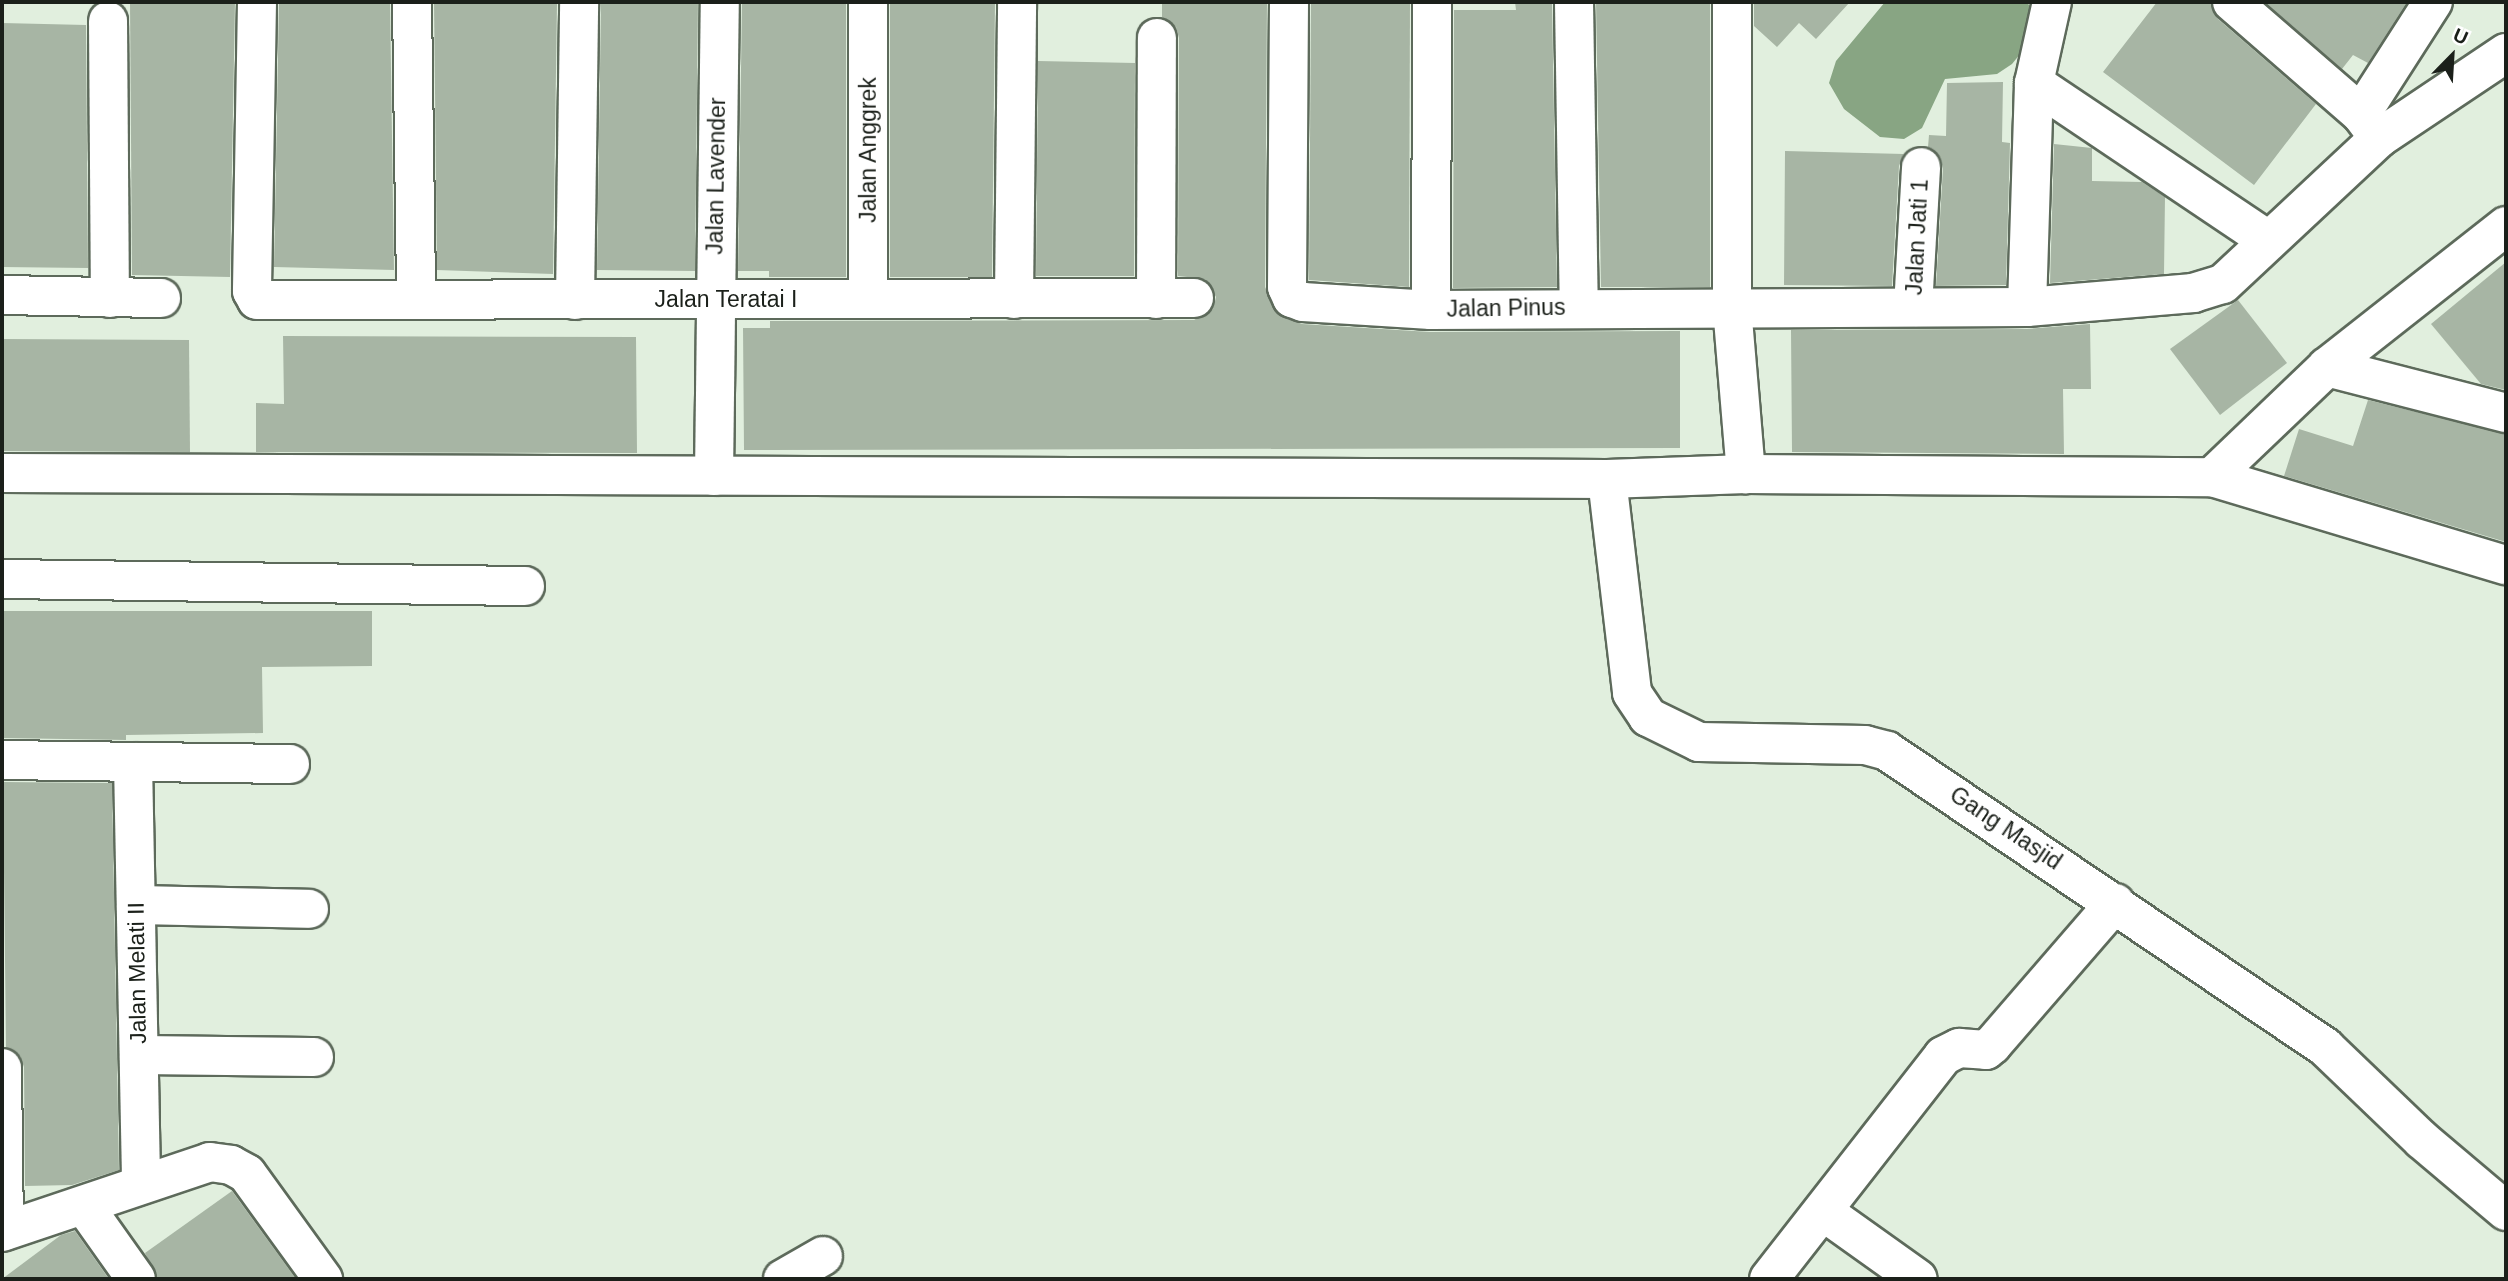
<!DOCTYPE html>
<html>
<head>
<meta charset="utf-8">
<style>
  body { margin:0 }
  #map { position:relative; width:2508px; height:1281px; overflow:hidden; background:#e1efde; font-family:Helvetica,sans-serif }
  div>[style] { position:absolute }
  .water>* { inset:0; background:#88a583 }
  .building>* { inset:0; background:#a7b5a4 }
  .roads { filter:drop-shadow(2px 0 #5d6a5b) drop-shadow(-2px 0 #5d6a5b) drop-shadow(0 2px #5d6a5b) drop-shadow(0 -2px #5d6a5b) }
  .minor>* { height:38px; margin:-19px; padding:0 19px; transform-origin:19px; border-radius:19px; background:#fff }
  span { translate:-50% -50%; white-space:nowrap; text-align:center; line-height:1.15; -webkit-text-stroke:5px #fff; paint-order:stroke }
  .street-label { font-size:23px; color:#1b201a }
  .frame { position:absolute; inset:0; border:4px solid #1b201a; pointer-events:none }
  .north { position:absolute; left:2417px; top:21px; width:70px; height:70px; -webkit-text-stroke:5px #fff; paint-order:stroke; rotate:24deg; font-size:19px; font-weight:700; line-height:28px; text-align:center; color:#1b201a }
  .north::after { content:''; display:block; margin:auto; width:24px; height:32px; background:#1b201a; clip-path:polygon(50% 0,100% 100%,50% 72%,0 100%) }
</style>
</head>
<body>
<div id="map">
  <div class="water">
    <div style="clip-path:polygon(1885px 2px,2027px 2px,2034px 13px,2025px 48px,2012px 64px,1997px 74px,1945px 79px,1922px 128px,1904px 139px,1880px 137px,1844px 109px,1829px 83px,1836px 61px)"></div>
  </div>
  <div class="building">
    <div style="clip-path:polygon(130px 2px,235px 2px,230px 277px,132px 275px)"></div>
    <div style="clip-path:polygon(279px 2px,390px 2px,394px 270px,274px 267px)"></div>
    <div style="clip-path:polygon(434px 2px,557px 4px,553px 274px,437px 270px)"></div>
    <div style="clip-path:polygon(601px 2px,698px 2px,695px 271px,597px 270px)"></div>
    <div style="clip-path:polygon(742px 2px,846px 2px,846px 277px,769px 277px,769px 271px,738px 271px)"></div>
    <div style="clip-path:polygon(890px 2px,995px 2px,992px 277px,890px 277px)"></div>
    <div style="clip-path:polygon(1162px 2px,1267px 2px,1265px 287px,1278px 314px,1302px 324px,1430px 332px,1680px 331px,1680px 448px,744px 450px,743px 328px,770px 328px,770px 321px,1194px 320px,1213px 309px,1216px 297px,1205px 279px,1178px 276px,1179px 38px,1176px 27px,1162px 17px)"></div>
    <div style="clip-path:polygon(1311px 2px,1410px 2px,1409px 287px,1309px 280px)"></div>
    <div style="clip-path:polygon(1515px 2px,1552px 2px,1557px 287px,1453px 288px,1454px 10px,1516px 10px)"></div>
    <div style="clip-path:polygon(1596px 2px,1710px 2px,1710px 287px,1601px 287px)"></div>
    <div style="clip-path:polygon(1754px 2px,1850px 2px,1816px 39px,1799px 23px,1777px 47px,1754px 26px)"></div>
    <div style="clip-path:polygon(2157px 2px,2211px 2px,2218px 19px,2316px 104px,2254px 185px,2103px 72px)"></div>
    <div style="clip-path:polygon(2265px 2px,2407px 2px,2368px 63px,2353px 55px,2342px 69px)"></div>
    <div style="clip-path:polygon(2px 23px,86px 25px,88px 268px,2px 267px)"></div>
    <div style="clip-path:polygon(1038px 61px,1135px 63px,1134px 276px,1036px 276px)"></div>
    <div style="clip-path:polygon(2003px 82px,2002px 142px,2010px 143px,2006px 285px,1936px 286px,1943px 168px,1940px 157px,1928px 147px,1929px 135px,1946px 136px,1947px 83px)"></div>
    <div style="clip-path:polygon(2054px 144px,2092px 148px,2092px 181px,2142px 182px,2165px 197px,2164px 274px,2050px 283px)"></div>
    <div style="clip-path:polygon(1785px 151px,1904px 154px,1899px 166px,1892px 286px,1784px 285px)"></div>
    <div style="clip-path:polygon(2506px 262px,2506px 390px,2481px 384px,2431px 324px)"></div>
    <div style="clip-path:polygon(2238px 300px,2287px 363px,2220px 415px,2170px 349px)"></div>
    <div style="clip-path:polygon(2090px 324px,2091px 389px,2063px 389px,2064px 454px,1792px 452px,1791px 330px,2027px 329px)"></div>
    <div style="clip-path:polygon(283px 336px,636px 337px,637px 453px,256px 452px,256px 403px,284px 404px)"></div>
    <div style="clip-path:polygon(2px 339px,189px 340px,190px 452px,2px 451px)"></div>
    <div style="clip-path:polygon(2368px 400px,2506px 434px,2506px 542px,2284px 476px,2299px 429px,2353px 446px)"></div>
    <div style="clip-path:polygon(2px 611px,372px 611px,372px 666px,262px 667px,263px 733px,126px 735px,126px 740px,3px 738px)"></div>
    <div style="clip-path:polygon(3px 782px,112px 783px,119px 1170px,72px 1185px,25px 1186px,24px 1067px,20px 1056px,6px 1047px)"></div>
    <div style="clip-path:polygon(232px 1191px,296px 1279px,157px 1279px,145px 1253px)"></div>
    <div style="clip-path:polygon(75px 1231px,109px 1279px,2px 1279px,61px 1235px)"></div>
  </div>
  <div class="roads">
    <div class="minor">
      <div style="left:257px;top:2px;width:289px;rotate:91deg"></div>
      <div style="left:252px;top:291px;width:10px;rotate:61deg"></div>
      <div style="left:257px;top:300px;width:937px;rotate:-0.12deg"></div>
      <div style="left:412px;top:2px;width:298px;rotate:89.2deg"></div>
      <div style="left:1289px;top:2px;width:285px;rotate:90.4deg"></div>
      <div style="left:1287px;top:287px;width:12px;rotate:66deg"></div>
      <div style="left:1292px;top:298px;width:12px;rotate:20deg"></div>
      <div style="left:1303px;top:302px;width:128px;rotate:3.6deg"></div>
      <div style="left:1431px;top:310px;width:596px;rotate:-0.29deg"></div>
      <div style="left:2027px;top:307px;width:167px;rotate:-4.8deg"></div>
      <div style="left:2193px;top:293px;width:31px;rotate:-17deg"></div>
      <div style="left:2223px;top:284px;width:214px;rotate:-43.1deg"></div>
      <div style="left:2379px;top:138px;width:153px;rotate:-33.8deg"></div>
      <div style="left:1574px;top:2px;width:305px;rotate:89.1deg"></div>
      <div style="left:1732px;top:2px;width:305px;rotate:90deg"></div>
      <div style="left:1732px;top:307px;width:168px;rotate:85.2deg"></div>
      <div style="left:2232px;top:2px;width:171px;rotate:41deg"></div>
      <div style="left:2361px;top:114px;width:30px;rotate:53deg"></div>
      <div style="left:108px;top:21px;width:277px;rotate:89.6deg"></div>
      <div style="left:2034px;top:83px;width:83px;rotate:-77.5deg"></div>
      <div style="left:2361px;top:114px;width:133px;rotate:-57.3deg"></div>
      <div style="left:2px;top:295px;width:159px;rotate:1.1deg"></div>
      <div style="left:868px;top:299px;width:297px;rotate:-90deg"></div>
      <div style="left:1014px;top:299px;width:297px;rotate:-89.4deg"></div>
      <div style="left:1156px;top:299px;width:261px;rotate:-89.8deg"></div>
      <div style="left:575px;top:300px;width:298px;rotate:-89.2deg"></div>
      <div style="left:1913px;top:307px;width:140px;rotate:-86.7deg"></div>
      <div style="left:2027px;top:307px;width:224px;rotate:-88.2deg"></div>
      <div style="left:2034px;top:83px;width:282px;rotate:33.9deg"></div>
      <div style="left:1431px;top:310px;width:308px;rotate:-89.8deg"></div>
      <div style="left:2327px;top:367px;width:185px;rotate:14.4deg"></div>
      <div style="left:2px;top:473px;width:1605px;rotate:0.21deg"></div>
      <div style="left:1607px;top:479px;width:139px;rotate:-2.1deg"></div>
      <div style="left:1746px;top:474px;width:466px;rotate:0.4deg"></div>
      <div style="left:2212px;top:477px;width:307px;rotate:16.7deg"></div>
      <div style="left:714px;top:476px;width:474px;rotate:-89.3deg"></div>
      <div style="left:2212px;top:477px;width:159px;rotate:-43.7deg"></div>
      <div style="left:2327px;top:367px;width:228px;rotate:-38.2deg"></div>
      <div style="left:1607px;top:479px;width:215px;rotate:83.3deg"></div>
      <div style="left:1632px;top:693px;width:29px;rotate:56deg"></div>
      <div style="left:1648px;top:717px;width:57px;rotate:26.1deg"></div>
      <div style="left:1699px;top:742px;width:166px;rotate:1deg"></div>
      <div style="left:1865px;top:745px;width:23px;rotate:15deg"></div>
      <div style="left:1887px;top:751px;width:529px;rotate:34.05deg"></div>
      <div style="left:2325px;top:1047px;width:134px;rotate:43.8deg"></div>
      <div style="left:2422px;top:1140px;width:110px;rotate:40.2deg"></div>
      <div style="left:2px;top:579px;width:523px;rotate:0.77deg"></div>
      <div style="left:2px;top:760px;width:288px;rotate:0.8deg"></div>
      <div style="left:133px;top:762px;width:422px;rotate:88.9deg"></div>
      <div style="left:136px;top:905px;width:173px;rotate:1.3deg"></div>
      <div style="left:139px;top:1055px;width:175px;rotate:0.7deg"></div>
      <div style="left:2px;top:1068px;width:163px;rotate:89.3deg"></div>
      <div style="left:85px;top:1207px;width:88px;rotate:54.7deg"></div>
      <div style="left:1824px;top:1212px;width:115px;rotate:35.5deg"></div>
      <div style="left:2px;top:1232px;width:219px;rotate:-18.6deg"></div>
      <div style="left:210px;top:1162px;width:21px;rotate:8deg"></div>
      <div style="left:231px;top:1165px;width:18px;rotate:29deg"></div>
      <div style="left:247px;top:1174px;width:130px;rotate:54.1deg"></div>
      <div style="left:783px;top:1279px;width:46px;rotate:-29.9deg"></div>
      <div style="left:1769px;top:1279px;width:283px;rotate:-52deg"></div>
      <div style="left:1943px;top:1056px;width:18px;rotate:-27deg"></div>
      <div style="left:1959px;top:1048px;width:27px;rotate:4deg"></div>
      <div style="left:1986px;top:1050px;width:8px;rotate:-40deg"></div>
      <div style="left:1992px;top:1045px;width:188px;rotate:-49.1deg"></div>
    </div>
  </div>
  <div class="street-label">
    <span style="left:868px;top:150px;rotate:-90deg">Jalan Anggrek</span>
    <span style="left:716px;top:176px;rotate:-89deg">Jalan Lavender</span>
    <span style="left:1917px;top:237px;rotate:-87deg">Jalan Jati 1</span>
    <span style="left:726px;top:299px">Jalan Teratai I</span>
    <span style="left:1506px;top:308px;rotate:-1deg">Jalan Pinus</span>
    <span style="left:2006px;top:828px;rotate:34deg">Gang Masjid</span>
    <span style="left:137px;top:973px;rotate:-91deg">Jalan Melati II</span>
  </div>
  <div class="frame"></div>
  <div class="north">U</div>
</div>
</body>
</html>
